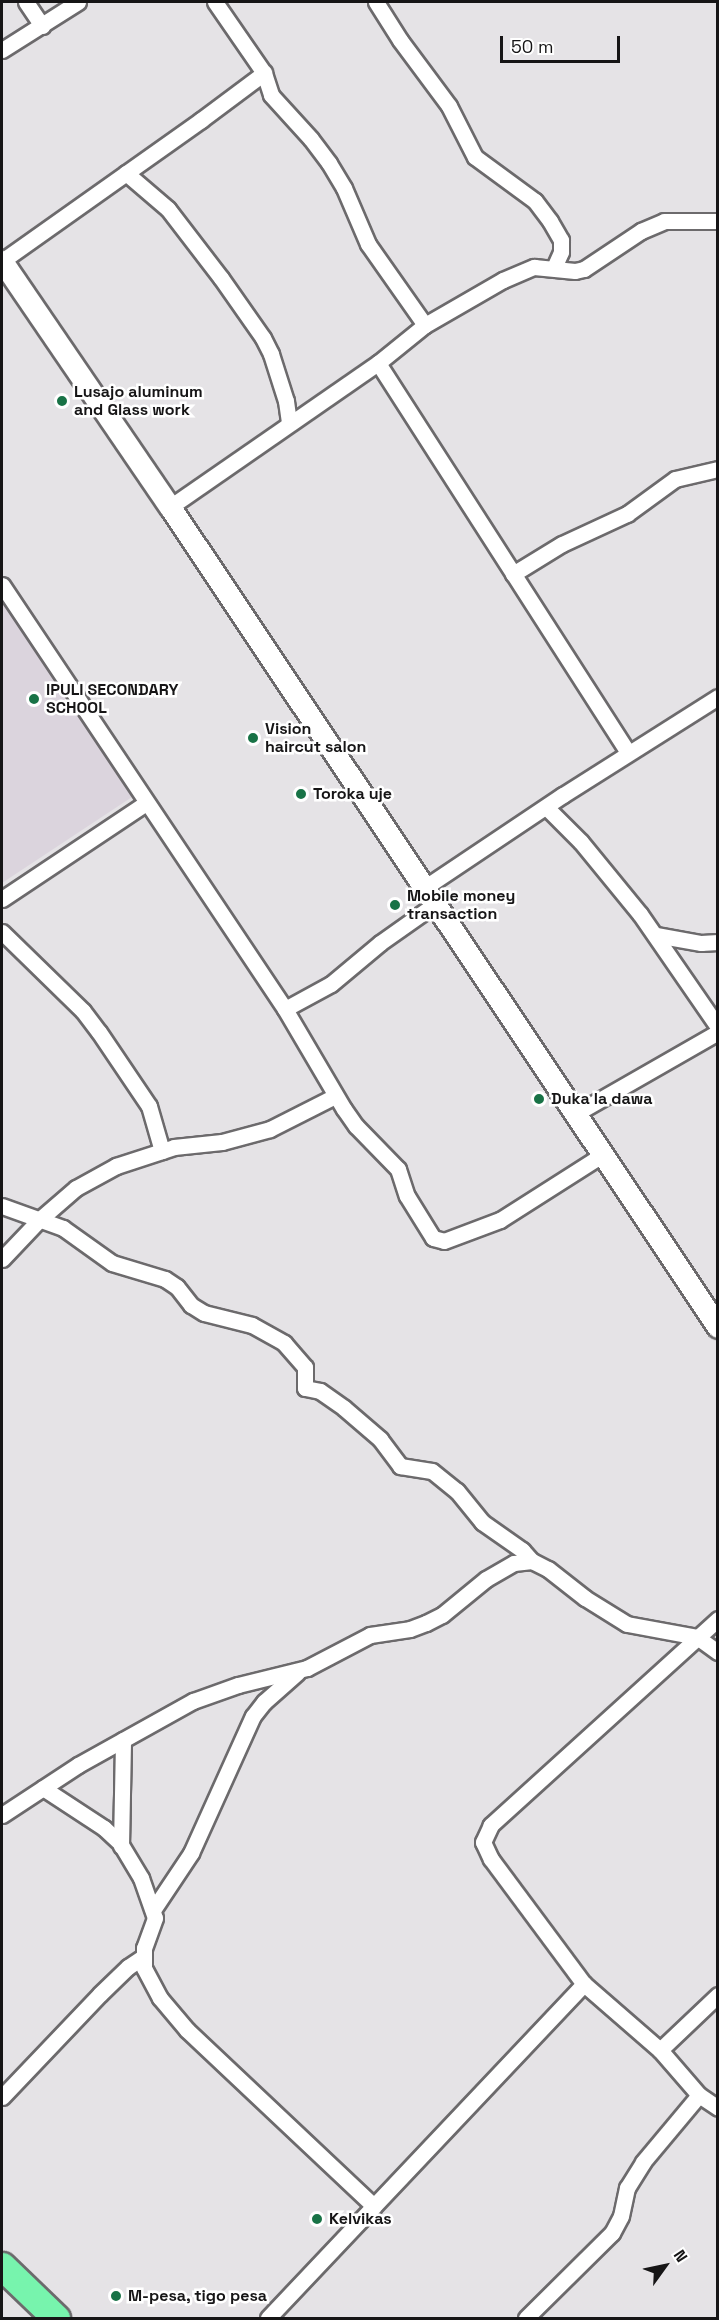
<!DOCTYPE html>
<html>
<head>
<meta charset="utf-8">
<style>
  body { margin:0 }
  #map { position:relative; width:719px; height:2320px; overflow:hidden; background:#e5e3e6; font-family:"Space Grotesk",sans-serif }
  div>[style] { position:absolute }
  .built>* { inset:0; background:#dbd4dd }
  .roads { filter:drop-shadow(2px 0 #6c6a6c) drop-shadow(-2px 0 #6c6a6c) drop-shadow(0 2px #6c6a6c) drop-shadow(0 -2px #6c6a6c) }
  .street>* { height:15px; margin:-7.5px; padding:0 7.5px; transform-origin:7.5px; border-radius:7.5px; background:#fff }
  .secondary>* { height:21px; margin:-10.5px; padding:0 10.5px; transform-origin:10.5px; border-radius:10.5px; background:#fff }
  .highway>* { height:27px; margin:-13.5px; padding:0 13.5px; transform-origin:13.5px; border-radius:13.5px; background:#77f4ad }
  .dots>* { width:16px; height:16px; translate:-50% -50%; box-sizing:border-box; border:3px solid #fff; border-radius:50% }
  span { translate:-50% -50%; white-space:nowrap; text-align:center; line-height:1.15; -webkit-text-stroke:5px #fff; paint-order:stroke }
  .poi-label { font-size:16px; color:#161516; font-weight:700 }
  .left { translate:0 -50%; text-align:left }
  .frame { position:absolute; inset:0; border:3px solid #161516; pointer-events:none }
  .north { position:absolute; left:635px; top:2236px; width:60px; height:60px; -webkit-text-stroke:4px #fff; paint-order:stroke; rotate:57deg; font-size:16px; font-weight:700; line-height:24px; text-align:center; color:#161516 }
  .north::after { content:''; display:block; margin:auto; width:21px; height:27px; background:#161516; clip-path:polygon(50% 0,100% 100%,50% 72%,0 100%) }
  .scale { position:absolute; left:500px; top:36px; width:120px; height:27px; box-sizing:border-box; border:3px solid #161516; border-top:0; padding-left:8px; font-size:18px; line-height:21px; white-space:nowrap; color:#161516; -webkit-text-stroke:4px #fff; paint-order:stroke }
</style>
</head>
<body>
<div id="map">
  <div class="built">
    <div style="clip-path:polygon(2px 600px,132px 797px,2px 883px)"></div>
  </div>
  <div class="roads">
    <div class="street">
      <div style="left:26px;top:2px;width:29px;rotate:56deg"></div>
      <div style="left:215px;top:2px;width:86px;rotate:55.4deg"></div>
      <div style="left:264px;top:73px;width:23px;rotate:72deg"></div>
      <div style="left:271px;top:95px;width:59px;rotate:47.7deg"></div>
      <div style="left:311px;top:139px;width:30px;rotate:53deg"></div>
      <div style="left:329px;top:163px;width:29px;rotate:59deg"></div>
      <div style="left:344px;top:188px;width:61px;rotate:66.8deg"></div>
      <div style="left:368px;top:244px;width:99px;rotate:54.9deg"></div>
      <div style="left:376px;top:2px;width:45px;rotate:57.7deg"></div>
      <div style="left:400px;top:40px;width:82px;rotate:53.4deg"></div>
      <div style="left:449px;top:106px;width:57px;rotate:63deg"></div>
      <div style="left:475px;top:157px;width:74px;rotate:36.3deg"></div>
      <div style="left:535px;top:201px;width:25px;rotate:53deg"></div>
      <div style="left:550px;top:221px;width:22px;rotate:60deg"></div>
      <div style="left:561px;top:240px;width:12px;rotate:90deg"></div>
      <div style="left:561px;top:252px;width:17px;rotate:114deg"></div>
      <div style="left:2px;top:50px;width:90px;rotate:-32.3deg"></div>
      <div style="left:126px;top:173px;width:55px;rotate:40.6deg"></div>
      <div style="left:168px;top:209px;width:87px;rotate:52.5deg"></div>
      <div style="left:221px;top:278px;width:73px;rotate:55deg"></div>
      <div style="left:263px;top:338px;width:18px;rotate:63deg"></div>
      <div style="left:271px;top:354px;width:49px;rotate:72.3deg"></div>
      <div style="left:286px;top:401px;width:22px;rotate:82deg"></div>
      <div style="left:2px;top:261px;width:244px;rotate:-35.3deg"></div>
      <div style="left:201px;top:120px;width:79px;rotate:-36.7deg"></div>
      <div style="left:378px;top:363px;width:463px;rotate:57.3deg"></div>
      <div style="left:170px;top:507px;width:253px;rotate:-34.7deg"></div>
      <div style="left:378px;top:363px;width:60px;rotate:-39deg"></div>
      <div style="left:425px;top:325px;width:90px;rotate:-30deg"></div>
      <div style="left:503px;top:280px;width:34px;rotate:-23deg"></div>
      <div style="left:534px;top:267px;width:41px;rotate:5.6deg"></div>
      <div style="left:575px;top:271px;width:9px;rotate:-13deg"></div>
      <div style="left:584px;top:269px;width:69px;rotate:-33.7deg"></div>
      <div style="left:641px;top:231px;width:25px;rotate:-23deg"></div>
      <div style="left:664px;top:221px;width:54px"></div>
      <div style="left:513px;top:574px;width:57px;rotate:-31.5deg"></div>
      <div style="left:562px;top:544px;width:72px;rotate:-24.8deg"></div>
      <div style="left:627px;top:514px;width:59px;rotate:-36.1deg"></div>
      <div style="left:675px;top:479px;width:44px;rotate:-13.1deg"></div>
      <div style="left:2px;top:585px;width:510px;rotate:56.28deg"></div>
      <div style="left:285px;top:1009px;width:116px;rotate:59.5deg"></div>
      <div style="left:344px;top:1109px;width:21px;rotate:55deg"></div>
      <div style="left:356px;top:1126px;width:60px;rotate:45.7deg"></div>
      <div style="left:398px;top:1169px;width:28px;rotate:72deg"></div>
      <div style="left:407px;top:1196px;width:49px;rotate:58.2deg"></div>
      <div style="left:433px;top:1238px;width:11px;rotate:15deg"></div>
      <div style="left:444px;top:1241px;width:60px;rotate:-20.6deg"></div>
      <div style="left:500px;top:1220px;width:121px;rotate:-32.5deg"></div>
      <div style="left:546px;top:807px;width:49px;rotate:45deg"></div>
      <div style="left:581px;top:842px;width:93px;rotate:50.7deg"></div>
      <div style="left:640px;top:914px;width:137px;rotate:55.4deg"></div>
      <div style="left:424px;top:888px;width:167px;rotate:-33.8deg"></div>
      <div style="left:563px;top:795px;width:183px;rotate:-32.3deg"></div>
      <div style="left:2px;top:899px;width:173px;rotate:-33.7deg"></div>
      <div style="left:2px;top:932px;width:113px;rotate:44.3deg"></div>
      <div style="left:83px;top:1011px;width:26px;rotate:53deg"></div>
      <div style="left:99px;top:1032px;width:89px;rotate:56deg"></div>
      <div style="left:149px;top:1106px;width:47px;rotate:73.9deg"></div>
      <div style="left:656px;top:935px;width:46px;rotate:10.1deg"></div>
      <div style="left:701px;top:943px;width:17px;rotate:-3deg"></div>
      <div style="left:285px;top:1009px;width:52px;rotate:-28.5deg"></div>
      <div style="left:331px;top:984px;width:64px;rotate:-39.9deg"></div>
      <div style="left:380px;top:943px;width:67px;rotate:-35.3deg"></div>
      <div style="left:575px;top:1114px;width:165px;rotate:-29.8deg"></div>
      <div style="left:2px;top:1206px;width:65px;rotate:19.8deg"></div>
      <div style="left:63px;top:1228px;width:60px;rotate:35.5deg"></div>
      <div style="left:112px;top:1263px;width:55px;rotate:16.8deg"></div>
      <div style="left:165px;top:1279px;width:14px;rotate:34deg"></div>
      <div style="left:177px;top:1287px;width:23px;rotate:52deg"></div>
      <div style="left:191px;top:1305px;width:15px;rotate:32deg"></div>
      <div style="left:204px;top:1313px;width:49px;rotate:14deg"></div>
      <div style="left:252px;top:1325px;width:37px;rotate:29deg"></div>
      <div style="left:284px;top:1343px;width:32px;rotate:49deg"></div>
      <div style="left:305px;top:1367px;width:21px;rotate:90deg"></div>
      <div style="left:305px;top:1388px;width:15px;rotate:11deg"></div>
      <div style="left:320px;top:1391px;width:29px;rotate:35deg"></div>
      <div style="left:344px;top:1408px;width:48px;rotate:40.7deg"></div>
      <div style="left:380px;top:1439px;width:34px;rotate:53deg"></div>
      <div style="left:400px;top:1466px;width:32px;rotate:9deg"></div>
      <div style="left:432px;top:1471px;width:32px;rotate:39deg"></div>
      <div style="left:457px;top:1491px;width:40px;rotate:51deg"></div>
      <div style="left:482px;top:1522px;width:49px;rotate:35deg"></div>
      <div style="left:522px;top:1550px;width:15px;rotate:48deg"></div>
      <div style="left:2px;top:1259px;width:54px;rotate:-46.5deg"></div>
      <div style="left:39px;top:1220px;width:49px;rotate:-40.9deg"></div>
      <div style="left:76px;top:1188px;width:46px;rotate:-28.8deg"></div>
      <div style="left:116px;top:1166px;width:61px;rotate:-18.1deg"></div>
      <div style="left:174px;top:1147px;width:48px;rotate:-5.9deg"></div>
      <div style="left:222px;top:1142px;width:50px;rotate:-15.2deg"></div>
      <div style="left:270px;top:1129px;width:73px;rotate:-26.9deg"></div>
      <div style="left:718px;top:1619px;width:307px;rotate:137.8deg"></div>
      <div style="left:491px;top:1825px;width:19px;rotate:115deg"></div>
      <div style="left:483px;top:1842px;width:19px;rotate:65deg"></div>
      <div style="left:491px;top:1859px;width:156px;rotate:53.4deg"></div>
      <div style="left:584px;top:1984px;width:101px;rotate:41deg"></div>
      <div style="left:660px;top:2050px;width:60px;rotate:49.1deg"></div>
      <div style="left:699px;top:2095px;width:23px;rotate:34deg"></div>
      <div style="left:43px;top:1788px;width:73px;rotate:33.3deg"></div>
      <div style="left:104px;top:1828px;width:22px;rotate:43deg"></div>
      <div style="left:120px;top:1843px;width:41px;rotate:59deg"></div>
      <div style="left:141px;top:1878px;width:42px;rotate:70.7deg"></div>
      <div style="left:155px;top:1918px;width:32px;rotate:110deg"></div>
      <div style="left:144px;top:1948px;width:20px;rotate:90deg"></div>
      <div style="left:144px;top:1968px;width:34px;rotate:62deg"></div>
      <div style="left:160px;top:1998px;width:42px;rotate:49.8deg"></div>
      <div style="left:187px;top:2030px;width:257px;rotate:43.3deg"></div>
      <div style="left:2px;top:1815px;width:91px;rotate:-33.3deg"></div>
      <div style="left:78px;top:1765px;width:132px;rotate:-29.1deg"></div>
      <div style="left:193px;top:1701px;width:48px;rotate:-19.6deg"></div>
      <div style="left:238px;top:1685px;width:71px;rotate:-13.8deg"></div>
      <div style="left:307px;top:1668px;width:71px;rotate:-27.6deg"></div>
      <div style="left:370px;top:1635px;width:40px;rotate:-8.5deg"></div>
      <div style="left:410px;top:1629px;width:17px;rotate:-21deg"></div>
      <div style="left:426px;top:1623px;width:18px;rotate:-27deg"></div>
      <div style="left:442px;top:1615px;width:57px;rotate:-39.3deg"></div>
      <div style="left:486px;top:1579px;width:32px;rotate:-30deg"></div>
      <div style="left:514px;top:1563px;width:18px;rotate:-6deg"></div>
      <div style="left:532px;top:1561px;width:18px;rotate:27deg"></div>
      <div style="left:548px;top:1569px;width:47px;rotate:38.1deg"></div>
      <div style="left:585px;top:1598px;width:49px;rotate:31.8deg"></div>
      <div style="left:627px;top:1624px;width:71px;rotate:10.5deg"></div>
      <div style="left:697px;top:1637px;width:26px;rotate:36deg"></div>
      <div style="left:121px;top:1846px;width:106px;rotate:-88.9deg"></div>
      <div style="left:153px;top:1910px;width:69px;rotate:-56.3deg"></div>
      <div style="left:191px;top:1853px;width:150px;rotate:-65.7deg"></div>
      <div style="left:253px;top:1716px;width:18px;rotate:-52deg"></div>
      <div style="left:264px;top:1702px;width:44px;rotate:-41.3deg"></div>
      <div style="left:660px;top:2050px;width:80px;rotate:-43.5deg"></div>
      <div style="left:2px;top:2097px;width:142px;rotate:-46.4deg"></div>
      <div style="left:100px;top:1994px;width:39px;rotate:-44deg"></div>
      <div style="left:128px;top:1967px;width:18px;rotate:-34deg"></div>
      <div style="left:268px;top:2318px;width:460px;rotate:-46.6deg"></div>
      <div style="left:526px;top:2318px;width:121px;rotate:-44.7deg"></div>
      <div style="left:612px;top:2233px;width:19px;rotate:-62deg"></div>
      <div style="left:621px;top:2216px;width:29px;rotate:-78deg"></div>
      <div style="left:627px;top:2188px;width:31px;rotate:-58deg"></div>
      <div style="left:643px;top:2162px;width:87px;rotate:-50.1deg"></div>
    </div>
    <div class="secondary">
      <div style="left:2px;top:261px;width:298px;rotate:55.7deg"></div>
      <div style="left:170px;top:507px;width:986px;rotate:56.25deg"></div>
    </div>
    <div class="highway">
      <div style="left:2px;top:2266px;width:75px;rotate:43.9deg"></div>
    </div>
  </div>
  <div class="dots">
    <div style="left:62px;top:401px;background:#187246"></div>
    <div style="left:34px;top:699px;background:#187246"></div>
    <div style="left:253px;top:738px;background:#187246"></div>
    <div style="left:301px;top:794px;background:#187246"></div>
    <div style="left:395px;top:905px;background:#187246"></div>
    <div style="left:539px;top:1099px;background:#187246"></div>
    <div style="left:317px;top:2219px;background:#187246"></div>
    <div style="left:116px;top:2296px;background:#187246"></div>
  </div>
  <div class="poi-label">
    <span class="left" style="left:74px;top:401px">Lusajo aluminum<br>and Glass work</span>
    <span class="left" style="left:46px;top:699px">IPULI SECONDARY<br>SCHOOL</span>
    <span class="left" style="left:265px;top:738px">Vision<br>haircut salon</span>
    <span class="left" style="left:313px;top:794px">Toroka uje</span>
    <span class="left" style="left:407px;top:905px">Mobile money<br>transaction</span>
    <span class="left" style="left:551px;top:1099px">Duka la dawa</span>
    <span class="left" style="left:329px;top:2219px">Kelvikas</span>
    <span class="left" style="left:128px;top:2296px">M-pesa, tigo pesa</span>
  </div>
  <div class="frame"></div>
  <div class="north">N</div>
  <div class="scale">50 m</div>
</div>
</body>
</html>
